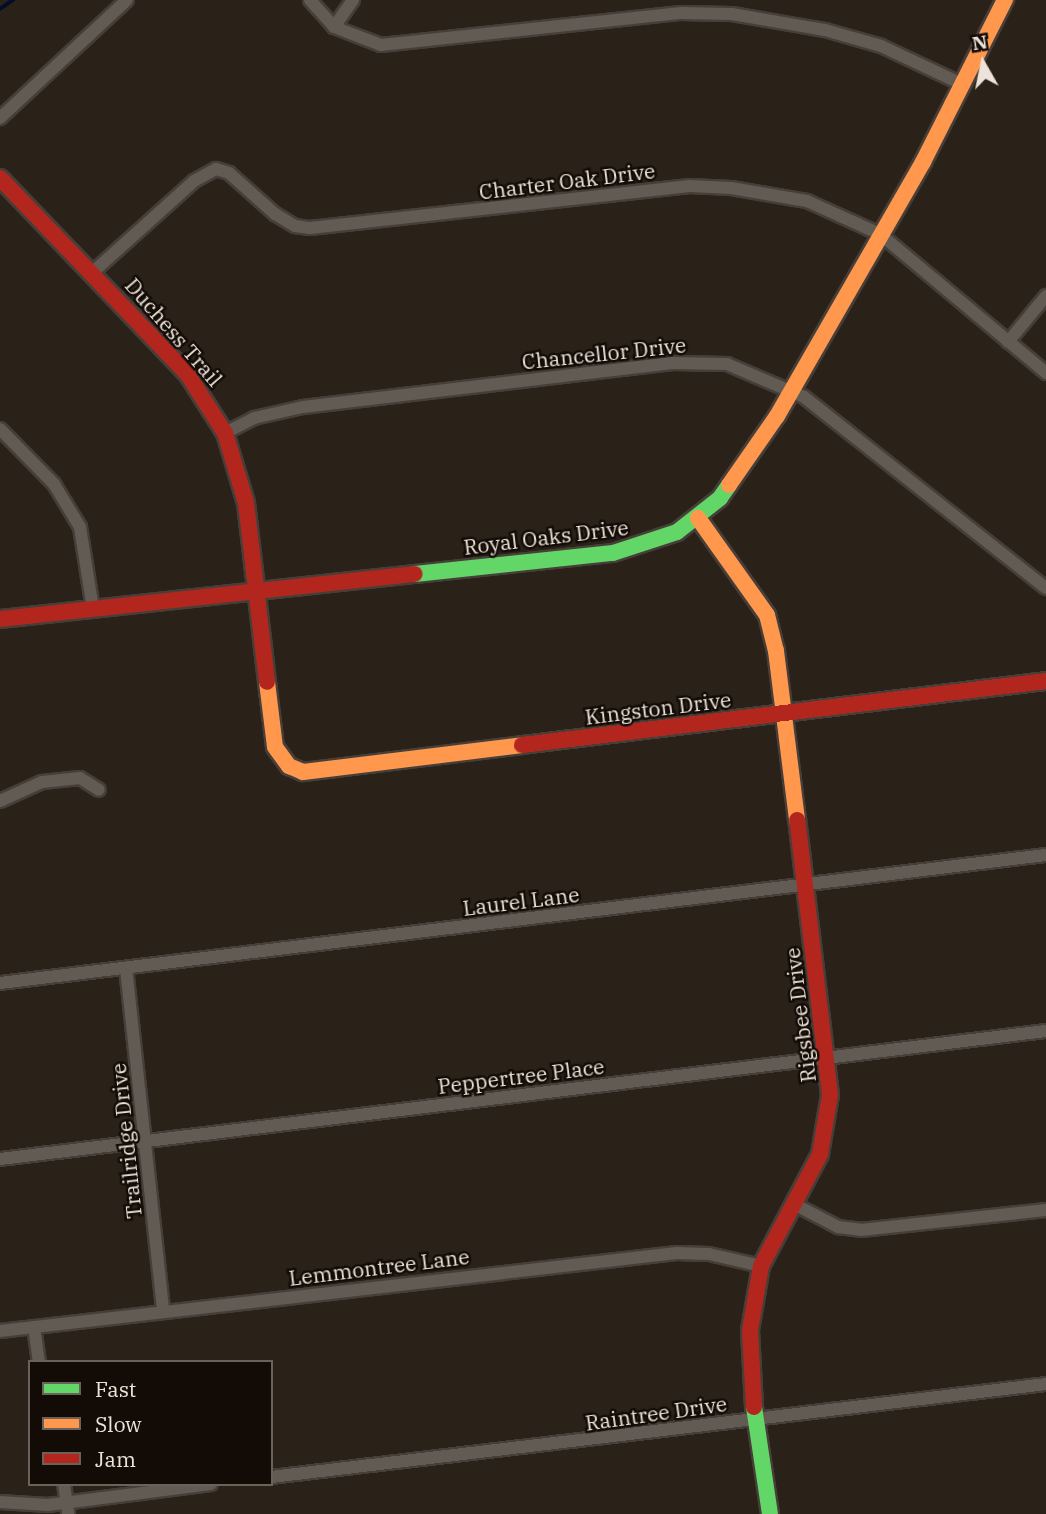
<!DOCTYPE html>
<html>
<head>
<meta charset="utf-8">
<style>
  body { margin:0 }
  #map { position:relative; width:1046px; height:1514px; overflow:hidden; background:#2a2119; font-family:"IBM Plex Serif",serif }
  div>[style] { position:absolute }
  .stream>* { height:3.5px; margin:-1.75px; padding:0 1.75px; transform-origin:1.75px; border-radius:1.75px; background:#040d27 }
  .roads { filter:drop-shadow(2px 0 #463e38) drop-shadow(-2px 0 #463e38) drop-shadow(0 2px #463e38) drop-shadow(0 -2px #463e38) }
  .street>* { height:12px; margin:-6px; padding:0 6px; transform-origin:6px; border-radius:6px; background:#615b54 }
  .fast>* { height:16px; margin:-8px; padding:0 8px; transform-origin:8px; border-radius:8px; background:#63d668 }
  .slow>* { height:16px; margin:-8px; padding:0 8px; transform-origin:8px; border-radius:8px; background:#ff974d }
  .jam>* { height:16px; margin:-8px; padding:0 8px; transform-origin:8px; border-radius:8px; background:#b3261e }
  span { translate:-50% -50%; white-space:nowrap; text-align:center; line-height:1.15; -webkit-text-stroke:5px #130c06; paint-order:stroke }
  .street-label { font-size:21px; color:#ede3d9 }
  .legend { position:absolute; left:28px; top:1360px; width:245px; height:126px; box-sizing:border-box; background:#130c06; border:2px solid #6a625a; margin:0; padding:9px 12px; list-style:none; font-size:21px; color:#ede3d9 }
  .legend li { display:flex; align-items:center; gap:14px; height:35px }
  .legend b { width:35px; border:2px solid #6a625a }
  .north { position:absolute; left:948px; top:28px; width:70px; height:70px; -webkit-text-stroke:5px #130c06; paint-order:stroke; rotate:351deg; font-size:19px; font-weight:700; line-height:28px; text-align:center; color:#ede3d9 }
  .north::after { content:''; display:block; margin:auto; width:24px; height:32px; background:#ede3d9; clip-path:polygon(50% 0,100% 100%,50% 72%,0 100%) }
</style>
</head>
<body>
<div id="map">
  <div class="stream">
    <div style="left:0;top:9px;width:16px;rotate:-35deg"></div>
  </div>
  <div class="roads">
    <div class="street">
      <div style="left:310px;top:0;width:36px;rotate:48deg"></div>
      <div style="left:334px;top:27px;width:50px;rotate:21deg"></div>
      <div style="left:381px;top:45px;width:302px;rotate:-6.1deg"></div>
      <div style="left:681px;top:13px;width:51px;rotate:1.1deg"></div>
      <div style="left:732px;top:14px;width:94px;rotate:9.8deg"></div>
      <div style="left:825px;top:30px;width:58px;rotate:15.9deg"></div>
      <div style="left:881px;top:46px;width:92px;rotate:25.2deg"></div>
      <div style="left:334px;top:27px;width:33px;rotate:-55deg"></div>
      <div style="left:0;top:118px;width:173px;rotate:-42.9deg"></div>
      <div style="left:93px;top:272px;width:136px;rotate:-42deg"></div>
      <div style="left:194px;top:181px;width:25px;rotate:-29deg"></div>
      <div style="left:216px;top:169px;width:14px;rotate:17deg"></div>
      <div style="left:229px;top:173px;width:62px;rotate:41.7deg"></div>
      <div style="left:275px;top:214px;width:23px;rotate:31deg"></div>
      <div style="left:295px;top:226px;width:15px;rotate:8deg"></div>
      <div style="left:310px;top:228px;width:382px;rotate:-6.3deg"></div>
      <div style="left:690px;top:186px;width:41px;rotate:2.8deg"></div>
      <div style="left:731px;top:188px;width:77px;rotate:9.7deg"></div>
      <div style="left:807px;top:201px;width:80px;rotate:24.3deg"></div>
      <div style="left:880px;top:234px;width:217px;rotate:39.9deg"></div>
      <div style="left:1008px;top:342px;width:60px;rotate:-50.4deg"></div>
      <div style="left:0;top:429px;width:77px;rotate:45.5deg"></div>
      <div style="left:54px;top:484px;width:50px;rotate:58.8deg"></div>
      <div style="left:80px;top:527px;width:83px;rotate:81deg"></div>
      <div style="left:225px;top:433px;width:33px;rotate:-27deg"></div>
      <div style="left:254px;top:418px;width:50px;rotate:-12.7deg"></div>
      <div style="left:303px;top:407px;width:372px;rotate:-6.8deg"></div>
      <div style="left:672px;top:363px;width:55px;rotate:1deg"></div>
      <div style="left:727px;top:364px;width:84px;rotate:23.2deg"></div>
      <div style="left:804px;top:397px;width:308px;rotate:38.3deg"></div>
      <div style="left:0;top:801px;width:46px;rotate:-24.3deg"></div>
      <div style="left:42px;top:782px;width:38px;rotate:-6deg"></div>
      <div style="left:80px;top:778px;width:22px;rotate:32deg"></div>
      <div style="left:126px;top:968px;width:344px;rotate:83.8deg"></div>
      <div style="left:0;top:983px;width:1054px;rotate:-6.98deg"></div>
      <div style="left:0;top:1159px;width:1054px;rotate:-6.98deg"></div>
      <div style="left:794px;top:1204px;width:50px;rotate:27.6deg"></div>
      <div style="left:838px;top:1227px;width:23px;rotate:7deg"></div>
      <div style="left:861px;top:1230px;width:186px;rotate:-6.2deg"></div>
      <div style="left:34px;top:1327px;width:35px;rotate:82deg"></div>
      <div style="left:0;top:1331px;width:681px;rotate:-6.57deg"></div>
      <div style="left:677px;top:1253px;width:32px;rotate:2deg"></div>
      <div style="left:709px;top:1254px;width:53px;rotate:13deg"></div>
      <div style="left:271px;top:1477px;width:781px;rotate:-6.84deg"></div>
      <div style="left:64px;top:1484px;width:30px;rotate:82deg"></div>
      <div style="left:0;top:1502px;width:48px;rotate:3.6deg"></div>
      <div style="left:48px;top:1505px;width:164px;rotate:-7.3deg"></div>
    </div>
    <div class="fast">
      <div style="left:415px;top:574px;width:199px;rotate:-6.1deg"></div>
      <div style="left:613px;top:553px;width:67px;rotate:-18.2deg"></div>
      <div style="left:677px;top:532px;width:55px;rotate:-38.3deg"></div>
      <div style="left:720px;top:498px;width:16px;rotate:-55deg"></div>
      <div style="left:754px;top:1407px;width:108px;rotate:81.5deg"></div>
    </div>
    <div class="slow">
      <div style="left:729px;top:485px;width:84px;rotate:-55.2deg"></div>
      <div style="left:777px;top:416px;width:293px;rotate:-60.1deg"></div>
      <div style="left:923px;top:162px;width:182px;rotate:-63.2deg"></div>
      <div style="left:698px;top:518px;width:119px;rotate:54.6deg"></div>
      <div style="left:767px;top:615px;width:37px;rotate:76deg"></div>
      <div style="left:776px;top:651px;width:170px;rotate:82.9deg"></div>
      <div style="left:267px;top:682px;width:65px;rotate:83deg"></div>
      <div style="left:275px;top:747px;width:24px;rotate:54deg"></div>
      <div style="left:289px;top:766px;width:15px;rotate:23deg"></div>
      <div style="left:303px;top:772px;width:221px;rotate:-7deg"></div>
    </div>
    <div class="jam">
      <div style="left:0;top:178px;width:272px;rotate:46.3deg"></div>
      <div style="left:188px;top:375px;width:69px;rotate:57.5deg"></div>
      <div style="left:225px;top:433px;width:73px;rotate:73.3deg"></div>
      <div style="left:246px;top:503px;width:180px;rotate:83.3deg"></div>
      <div style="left:0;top:619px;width:417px;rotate:-6.2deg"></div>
      <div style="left:522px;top:745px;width:528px;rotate:-6.96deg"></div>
      <div style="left:754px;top:1407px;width:77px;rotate:-93deg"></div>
      <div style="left:750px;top:1330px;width:65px;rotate:-80.2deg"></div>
      <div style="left:761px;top:1266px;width:127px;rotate:-62.2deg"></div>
      <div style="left:820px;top:1154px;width:60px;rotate:-80.4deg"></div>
      <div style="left:830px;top:1095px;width:277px;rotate:-96.8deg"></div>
    </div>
  </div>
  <div class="street-label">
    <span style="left:567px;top:181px;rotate:-7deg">Charter Oak Drive</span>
    <span style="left:174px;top:332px;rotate:49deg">Duchess Trail</span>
    <span style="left:604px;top:353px;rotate:-6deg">Chancellor Drive</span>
    <span style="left:546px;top:537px;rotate:-7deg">Royal Oaks Drive</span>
    <span style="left:658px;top:708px;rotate:-7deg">Kingston Drive</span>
    <span style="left:521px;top:901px;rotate:-7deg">Laurel Lane</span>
    <span style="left:800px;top:1015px;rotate:-97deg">Rigsbee Drive</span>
    <span style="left:521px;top:1076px;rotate:-7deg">Peppertree Place</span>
    <span style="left:126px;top:1141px;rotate:-96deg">Trailridge Drive</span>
    <span style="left:379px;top:1267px;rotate:-7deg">Lemmontree Lane</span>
    <span style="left:656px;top:1413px;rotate:-8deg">Raintree Drive</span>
  </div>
  <ul class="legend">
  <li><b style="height:9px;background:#63d668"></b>Fast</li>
  <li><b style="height:9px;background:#ff974d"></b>Slow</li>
  <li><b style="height:9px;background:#b3261e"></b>Jam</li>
  </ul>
  <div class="north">N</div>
</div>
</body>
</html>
